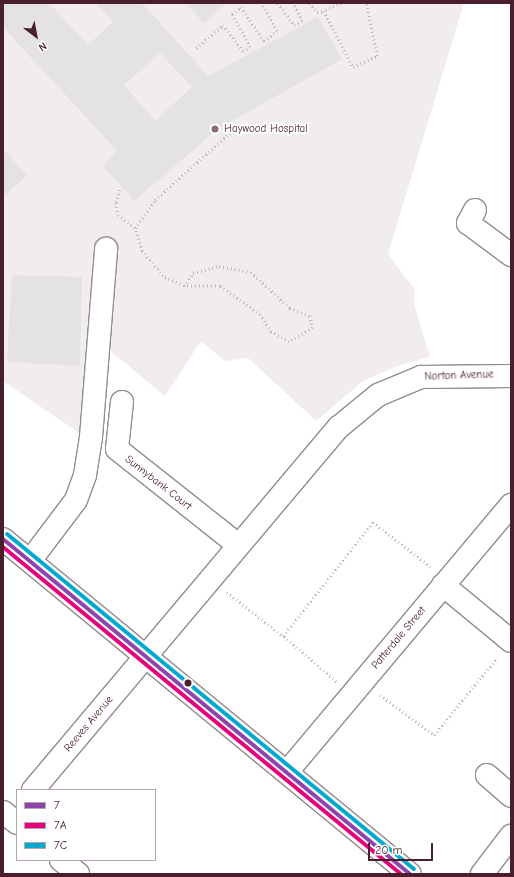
<!DOCTYPE html>
<html>
<head>
<meta charset="utf-8">
<style>
  body { margin:0 }
  #map { position:relative; width:514px; height:877px; overflow:hidden; background:#fff; font-family:"Comic Neue",sans-serif }
  div>[style] { position:absolute }
  .built>* { inset:0; background:#f1edee }
  .building>* { inset:0; background:#e4e2e3 }
  .path>* { height:2.5px; margin-top:-1.25px; transform-origin:0; background:repeating-linear-gradient(90deg,#bdb8b9 0 1px,transparent 0 4px) }
  .roads { filter:drop-shadow(1px 0 #948c8e) drop-shadow(-1px 0 #948c8e) drop-shadow(0 1px #948c8e) drop-shadow(0 -1px #948c8e) }
  .minor>* { height:22px; margin:-11px; padding:0 11px; transform-origin:11px; border-radius:11px; background:#fff }
  .major>* { height:22px; margin:-11px; padding:0 11px; transform-origin:11px; border-radius:11px; background:#fff }
  .bus-1>* { height:4px; margin:-2px; padding:0 2px; transform-origin:2px; border-radius:2px; background:#8e44ad }
  .bus-2>* { height:4px; margin:-2px; padding:0 2px; transform-origin:2px; border-radius:2px; background:#e5007d }
  .bus-3>* { height:4px; margin:-2px; padding:0 2px; transform-origin:2px; border-radius:2px; background:#00a9ce }
  .dots>* { width:11px; height:11px; translate:-50% -50%; box-sizing:border-box; border:2px solid #fff; border-radius:50% }
  span { translate:-50% -50%; white-space:nowrap; text-align:center; line-height:1.15; -webkit-text-stroke:4px #fff; paint-order:stroke }
  .poi-label { font-size:11px; color:#4a1f2b }
  .left { translate:0 -50%; text-align:left }
  .street-label { font-size:11px; color:#4a1f2b }
  .frame { position:absolute; inset:0; border:4px solid #4a1f2b; pointer-events:none }
  .legend { position:absolute; left:16px; top:789px; width:140px; height:72px; box-sizing:border-box; background:#fff; border:1px solid #b7a5aa; margin:0; padding:5px 7px; list-style:none; font-size:12px; color:#4a1f2b }
  .legend li { display:flex; align-items:center; gap:8px; height:20px }
  .legend b { width:20px; border:1px solid #b7a5aa }
  .north { position:absolute; left:16px; top:16px; width:40px; height:40px; -webkit-text-stroke:3px #fff; paint-order:stroke; rotate:148deg; font-size:11px; font-weight:700; line-height:16px; text-align:center; color:#4a1f2b }
  .north::after { content:''; display:block; margin:auto; width:14px; height:18px; background:#4a1f2b; clip-path:polygon(50% 0,100% 100%,50% 72%,0 100%) }
  .scale { position:absolute; left:368px; top:843px; width:65px; height:18px; box-sizing:border-box; border:2px solid #4a1f2b; border-top:0; padding-left:5px; font-size:12px; line-height:14px; white-space:nowrap; color:#4a1f2b; -webkit-text-stroke:3px #fff; paint-order:stroke }
</style>
</head>
<body>
<div id="map">
  <div class="built">
    <div style="clip-path:polygon(3px 3px,464px 3px,388px 254px,415px 290px,414px 304px,430px 357px,400px 365px,363px 381px,316px 421px,248px 358px,225px 361px,201px 341px,165px 396px,108px 349px,85px 437px,3px 381px)"></div>
  </div>
  <div class="building">
    <div style="clip-path:polygon(evenodd,3px 3px,49px 3px,88px 45px,113px 22px,95px 3px,142px 3px,208px 76px,318px 17px,342px 59px,218px 129px,134px 201px,103px 166px,117px 151px,3px 27px,3px 3px,160px 53px,192px 87px,155px 121px,124px 85px,160px 53px)"></div>
    <div style="clip-path:polygon(185px 3px,227px 3px,204px 23px)"></div>
    <div style="clip-path:polygon(3px 149px,27px 175px,3px 197px)"></div>
    <div style="clip-path:polygon(12px 275px,82px 277px,80px 366px,7px 362px)"></div>
  </div>
  <div class="path">
    <div style="left:278px;top:3px;width:27px;rotate:54deg"></div>
    <div style="left:294px;top:25px;width:9px;rotate:-27deg"></div>
    <div style="left:302px;top:21px;width:20px;rotate:-117deg"></div>
    <div style="left:310px;top:3px;width:11px;rotate:52deg"></div>
    <div style="left:317px;top:12px;width:7px;rotate:-8deg"></div>
    <div style="left:341px;top:3px;width:19px;rotate:155deg"></div>
    <div style="left:324px;top:11px;width:63px;rotate:62.6deg"></div>
    <div style="left:353px;top:67px;width:26px;rotate:-25deg"></div>
    <div style="left:377px;top:56px;width:54px;rotate:-101.7deg"></div>
    <div style="left:196px;top:48px;width:35px;rotate:-40deg"></div>
    <div style="left:223px;top:25px;width:33px;rotate:52deg"></div>
    <div style="left:243px;top:51px;width:8px;rotate:-30deg"></div>
    <div style="left:250px;top:47px;width:38px;rotate:-119deg"></div>
    <div style="left:232px;top:14px;width:11px;rotate:-38deg"></div>
    <div style="left:241px;top:7px;width:41px;rotate:55.9deg"></div>
    <div style="left:264px;top:41px;width:16px;rotate:-38deg"></div>
    <div style="left:277px;top:31px;width:32px;rotate:-120deg"></div>
    <div style="left:120px;top:190px;width:14px;rotate:107deg"></div>
    <div style="left:116px;top:203px;width:12px;rotate:81deg"></div>
    <div style="left:118px;top:215px;width:21px;rotate:37deg"></div>
    <div style="left:184px;top:286px;width:16px;rotate:-55deg"></div>
    <div style="left:193px;top:273px;width:27px;rotate:-15deg"></div>
    <div style="left:219px;top:266px;width:33px;rotate:11deg"></div>
    <div style="left:251px;top:272px;width:53px;rotate:42.7deg"></div>
    <div style="left:290px;top:308px;width:22px;rotate:22deg"></div>
    <div style="left:310px;top:316px;width:12px;rotate:76deg"></div>
    <div style="left:313px;top:328px;width:28px;rotate:150deg"></div>
    <div style="left:289px;top:342px;width:21px;rotate:-151deg"></div>
    <div style="left:271px;top:332px;width:20px;rotate:-123deg"></div>
    <div style="left:260px;top:315px;width:49px;rotate:-144.1deg"></div>
    <div style="left:220px;top:286px;width:36px;rotate:180deg"></div>
    <div style="left:184px;top:286px;width:23px;rotate:-155deg"></div>
    <div style="left:163px;top:276px;width:33px;rotate:-130deg"></div>
    <div style="left:142px;top:251px;width:24px;rotate:-107deg"></div>
    <div style="left:135px;top:228px;width:34px;rotate:-54deg"></div>
    <div style="left:155px;top:200px;width:115px;rotate:-41.8deg"></div>
    <div style="left:227px;top:592px;width:71px;rotate:38.2deg"></div>
    <div style="left:336px;top:682px;width:70px;rotate:-139deg"></div>
    <div style="left:283px;top:636px;width:145px;rotate:-51.7deg"></div>
    <div style="left:373px;top:522px;width:73px;rotate:37.8deg"></div>
    <div style="left:380px;top:695px;width:67px;rotate:36.5deg"></div>
    <div style="left:434px;top:735px;width:99px;rotate:-50.7deg"></div>
  </div>
  <div class="roads">
    <div class="minor">
      <div style="left:475px;top:210px;width:15px;rotate:118deg"></div>
      <div style="left:468px;top:223px;width:54px;rotate:36.7deg"></div>
      <div style="left:122px;top:402px;width:47px;rotate:96.1deg"></div>
      <div style="left:117px;top:449px;width:154px;rotate:38.4deg"></div>
      <div style="left:30px;top:561px;width:76px;rotate:-53deg"></div>
      <div style="left:76px;top:500px;width:27px;rotate:-70deg"></div>
      <div style="left:85px;top:475px;width:38px;rotate:-81deg"></div>
      <div style="left:91px;top:437px;width:189px;rotate:-85.4deg"></div>
      <div style="left:443px;top:585px;width:88px;rotate:39.5deg"></div>
      <div style="left:287px;top:772px;width:349px;rotate:-50deg"></div>
      <div style="left:487px;top:775px;width:32px;rotate:41deg"></div>
      <div style="left:33px;top:790px;width:475px;rotate:-49.9deg"></div>
      <div style="left:339px;top:427px;width:50px;rotate:-39.4deg"></div>
      <div style="left:378px;top:395px;width:47px;rotate:-22.7deg"></div>
      <div style="left:421px;top:377px;width:90px;rotate:-0.6deg"></div>
      <div style="left:3px;top:812px;width:18px;rotate:38deg"></div>
      <div style="left:61px;top:860px;width:22px;rotate:39deg"></div>
      <div style="left:482px;top:874px;width:48px;rotate:-52.7deg"></div>
    </div>
    <div class="major">
      <div style="left:3px;top:539px;width:527px;rotate:39.46deg"></div>
    </div>
  </div>
  <div class="bus-1">
    <div style="left:3px;top:539px;width:527px;rotate:39.46deg"></div>
  </div>
  <div class="bus-2">
    <div style="left:3px;top:547px;width:515px;rotate:39.41deg"></div>
  </div>
  <div class="bus-3">
    <div style="left:7px;top:534px;width:527px;rotate:39.46deg"></div>
  </div>
  <div class="dots">
    <div style="left:215px;top:129px;background:#896d75"></div>
    <div style="left:188px;top:683px;background:#4a1f2b"></div>
  </div>
  <div class="poi-label">
    <span class="left" style="left:224px;top:129px">Haywood Hospital</span>
  </div>
  <div class="street-label">
    <span style="left:459px;top:376px;rotate:-2deg">Norton Avenue</span>
    <span style="left:158px;top:483px;rotate:38deg">Sunnybank Court</span>
    <span style="left:399px;top:638px;rotate:-50deg">Patterdale Street</span>
    <span style="left:89px;top:724px;rotate:-50deg">Reeves Avenue</span>
  </div>
  <div class="frame"></div>
  <ul class="legend">
  <li><b style="height:5px;background:#8e44ad"></b>7</li>
  <li><b style="height:5px;background:#e5007d"></b>7A</li>
  <li><b style="height:5px;background:#00a9ce"></b>7C</li>
  </ul>
  <div class="north">N</div>
  <div class="scale">20 m</div>
</div>
</body>
</html>
